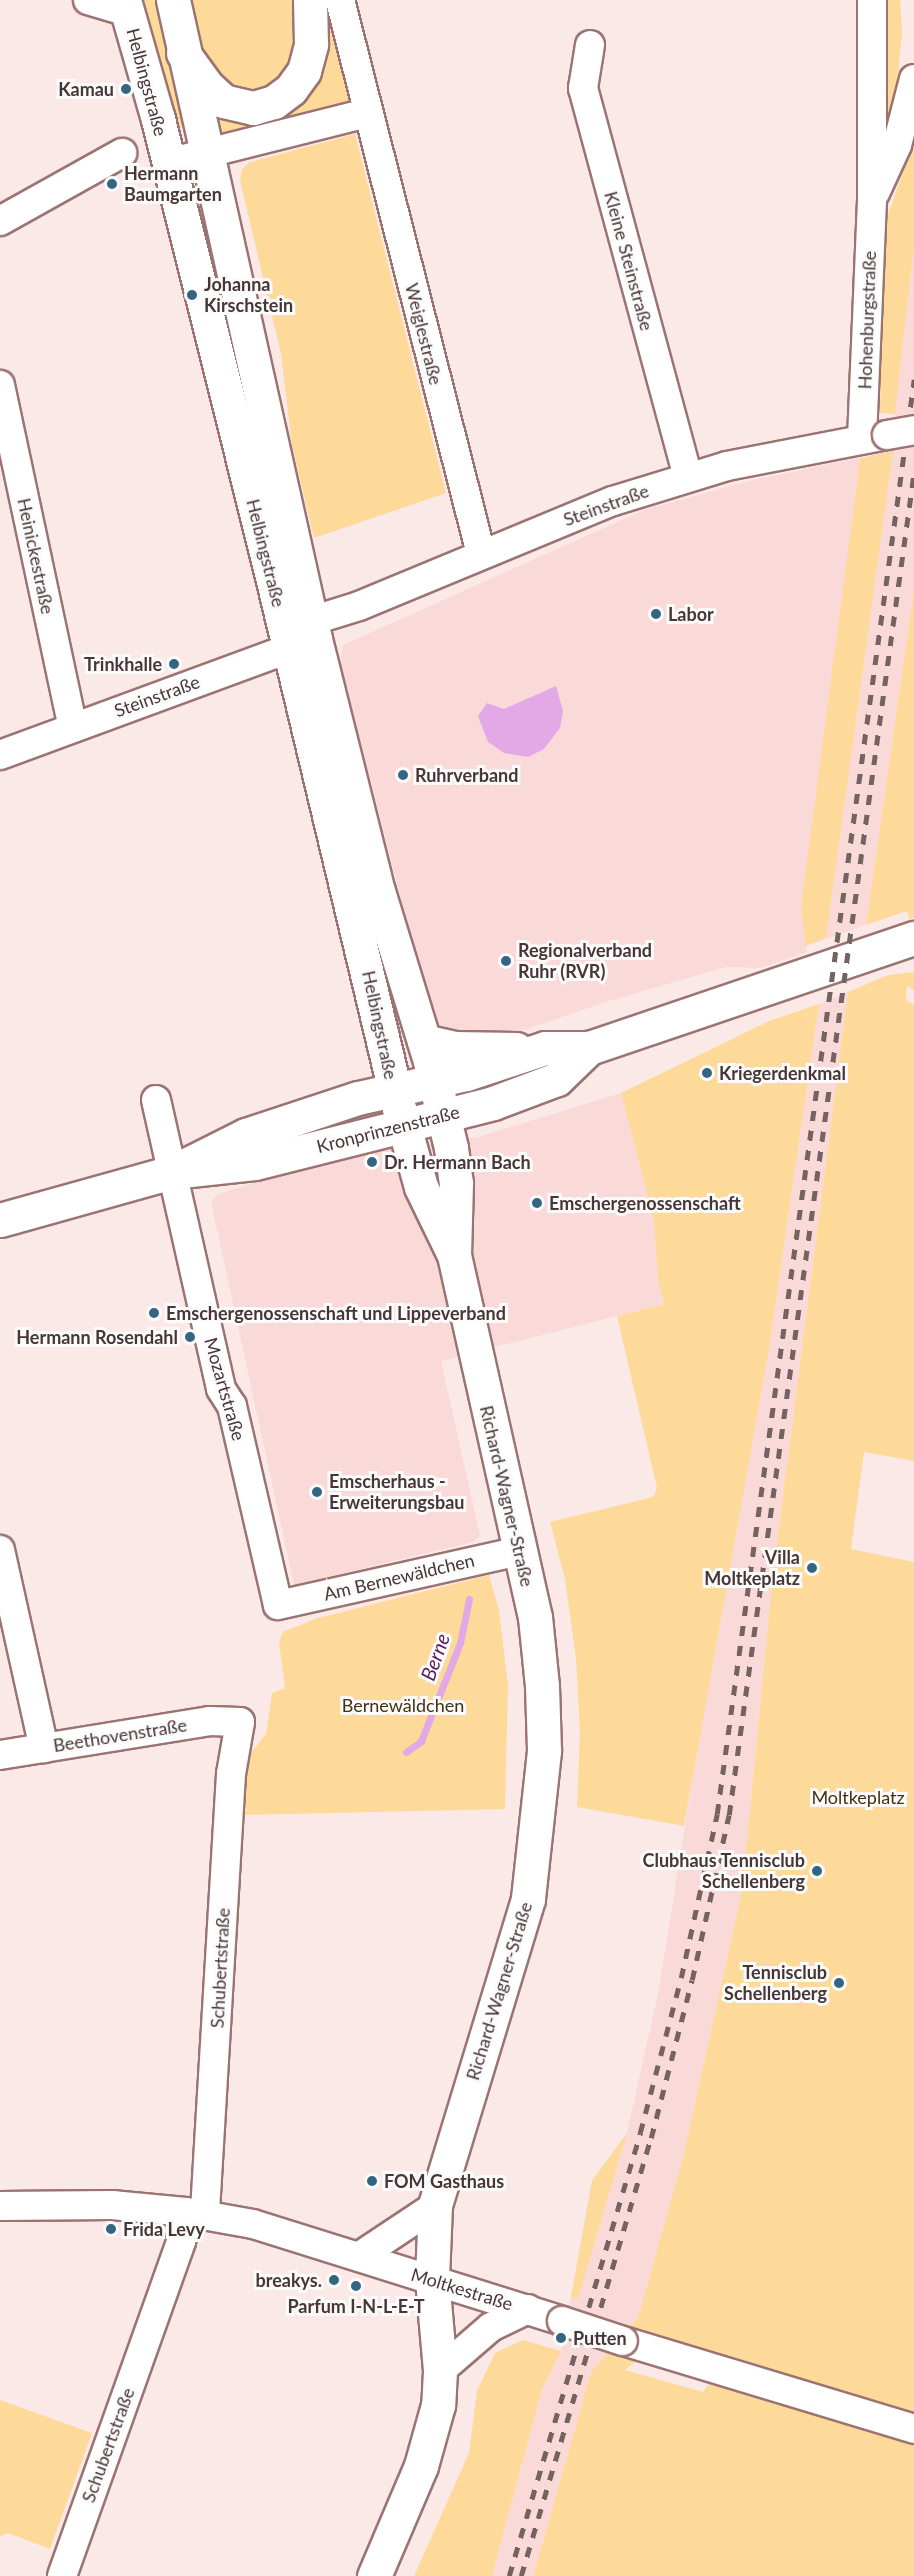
<!DOCTYPE html>
<html>
<head>
<meta charset="utf-8">
<style>
  body { margin:0 }
  #map { position:relative; width:914px; height:2576px; overflow:hidden; background:#fbe9e8; font-family:Lato,sans-serif }
  div>[style] { position:absolute }
  .built>* { inset:0; background:#fadad8 }
  .green>* { inset:0; background:#feda9a }
  .water>* { inset:0; background:#e2a9e6 }
  .stream>* { height:7px; margin:-3.5px; padding:0 3.5px; transform-origin:3.5px; border-radius:3.5px; background:#e2a9e6 }
  .roads { filter:drop-shadow(2px 0 #9b7472) drop-shadow(-2px 0 #9b7472) drop-shadow(0 2px #9b7472) drop-shadow(0 -2px #9b7472) }
  .minor>* { height:28px; margin:-14px; padding:0 14px; transform-origin:14px; border-radius:14px; background:#fff }
  .major>* { height:33px; margin:-16.5px; padding:0 16.5px; transform-origin:16.5px; border-radius:16.5px; background:#fff }
  .highway>* { height:33px; margin:-16.5px; padding:0 16.5px; transform-origin:16.5px; border-radius:16.5px; background:#fff }
  .rail>* { height:4.5px; margin-top:-2.25px; transform-origin:0; background:repeating-linear-gradient(90deg,#756362 0 10px,transparent 0 20px) }
  .bridges { filter:drop-shadow(2px 0 #9b7472) drop-shadow(-2px 0 #9b7472) drop-shadow(0 2px #9b7472) drop-shadow(0 -2px #9b7472) }
  .minor-bridge>* { height:28px; margin:-14px; padding:0 14px; transform-origin:14px; border-radius:14px; background:#fff }
  .dots>* { width:16px; height:16px; translate:-50% -50%; box-sizing:border-box; border:3px solid #fbfbfb; border-radius:50% }
  span { translate:-50% -50%; white-space:nowrap; text-align:center; line-height:1.15; -webkit-text-stroke:6px #fbfbfb; paint-order:stroke }
  .street-label { font-size:18px; color:#473635 }
  .poi-label { font-size:18px; color:#473635; font-weight:700 }
  .right { translate:-100% -50%; text-align:right }
  .left { translate:0 -50%; text-align:left }
  .park-label { font-size:18px; color:#433110 }
  .water-label { font-size:20px; color:#5b1861; font-style:italic }
</style>
</head>
<body>
<div id="map">
  <div class="built">
    <div style="clip-path:polygon(914px 140px,914px 588px,866px 925px,806px 946px,807px 952px,761px 968px,726px 967px,609px 1001px,509px 1035px,436px 1036px,340px 661px,343px 645px,644px 510px,752px 480px,893px 451px,895px 414px,880px 413px,888px 215px)"></div>
    <div style="clip-path:polygon(848px 992px,773px 1572px,742px 1891px,683px 2157px,638px 2317px,591px 2372px,533px 2576px,492px 2576px,542px 2389px,561px 2351px,592px 2181px,627px 2133px,659px 1989px,710px 1668px,769px 1349px,819px 1004px)"></div>
    <div style="clip-path:polygon(621px 1093px,654px 1221px,658px 1280px,664px 1304px,441px 1361px,480px 1536px,473px 1542px,294px 1585px,211px 1202px,218px 1194px,343px 1157px,478px 1137px)"></div>
  </div>
  <div class="green">
    <div style="clip-path:polygon(143px 0,155px 0,184px 126px,178px 127px)"></div>
    <div style="clip-path:polygon(189px 0,302px 0,292px 68px,266px 93px,228px 91px,199px 55px)"></div>
    <div style="clip-path:polygon(320px 0,334px 0,358px 103px,220px 135px,212px 130px,203px 102px,264px 116px)"></div>
    <div style="clip-path:polygon(885px 0,900px 0,902px 33px,894px 114px,887px 113px)"></div>
    <div style="clip-path:polygon(355px 134px,446px 493px,314px 538px,292px 445px,281px 354px,240px 180px,242px 169px,250px 162px)"></div>
    <div style="clip-path:polygon(914px 140px,914px 245px,895px 414px,880px 413px,883px 260px,888px 215px)"></div>
    <div style="clip-path:polygon(198px 194px,291px 581px,190px 196px)"></div>
    <div style="clip-path:polygon(893px 451px,826px 938px,805px 946px,801px 906px,860px 459px)"></div>
    <div style="clip-path:polygon(914px 588px,914px 917px,909px 919px,907px 911px,866px 925px)"></div>
    <div style="clip-path:polygon(914px 972px,914px 990px,907px 986px,906px 1000px,914px 1005px,914px 1461px,864px 1452px,851px 1549px,914px 1562px,914px 2425px,650px 2349px,625px 2370px,703px 2392px,717px 2371px,914px 2431px,914px 2576px,533px 2576px,591px 2372px,638px 2317px,683px 2157px,742px 1891px,773px 1572px,848px 992px,888px 975px)"></div>
    <div style="clip-path:polygon(819px 1004px,769px 1349px,684px 1826px,577px 1807px,580px 1731px,576px 1659px,565px 1579px,550px 1522px,645px 1499px,654px 1496px,657px 1488px,617px 1316px,664px 1304px,658px 1280px,654px 1221px,621px 1093px,769px 1021px)"></div>
    <div style="clip-path:polygon(489px 1575px,499px 1610px,508px 1686px,505px 1809px,245px 1815px,246px 1759px,266px 1734px,272px 1693px,285px 1688px,279px 1643px,283px 1632px,318px 1618px)"></div>
    <div style="clip-path:polygon(627px 2133px,578px 2299px,571px 2297px,592px 2181px)"></div>
    <div style="clip-path:polygon(523px 2340px,561px 2351px,542px 2389px,492px 2576px,414px 2576px,469px 2453px,477px 2391px,495px 2353px)"></div>
    <div style="clip-path:polygon(0 2400px,92px 2433px,50px 2549px,8px 2533px,0 2536px)"></div>
  </div>
  <div class="water">
    <div style="clip-path:polygon(556px 686px,563px 711px,560px 728px,544px 749px,528px 757px,504px 753px,488px 742px,478px 716px,487px 703px,504px 709px)"></div>
  </div>
  <div class="stream">
    <div style="left:406px;top:1752px;width:19px;rotate:-36deg"></div>
    <div style="left:421px;top:1741px;width:105px;rotate:-68.3deg"></div>
    <div style="left:460px;top:1643px;width:45px;rotate:-78.4deg"></div>
  </div>
  <div class="roads">
    <div class="minor">
      <div style="left:88px;top:0;width:42px;rotate:16.7deg"></div>
      <div style="left:340px;top:0;width:572px;rotate:75.72deg"></div>
      <div style="left:590px;top:45px;width:44px;rotate:99.2deg"></div>
      <div style="left:583px;top:88px;width:403px;rotate:74.9deg"></div>
      <div style="left:168px;top:163px;width:205px;rotate:-14.1deg"></div>
      <div style="left:875px;top:193px;width:53px;rotate:-65.4deg"></div>
      <div style="left:897px;top:145px;width:68px;rotate:-75.6deg"></div>
      <div style="left:0;top:221px;width:140px;rotate:-29.1deg"></div>
      <div style="left:0;top:385px;width:350px;rotate:78deg"></div>
      <div style="left:862px;top:439px;width:239px;rotate:-87.6deg"></div>
      <div style="left:872px;top:200px;width:200px;rotate:-90deg"></div>
      <div style="left:311px;top:621px;width:50px;rotate:-17.4deg"></div>
      <div style="left:359px;top:606px;width:275px;rotate:-22.5deg"></div>
      <div style="left:613px;top:501px;width:119px;rotate:-17.1deg"></div>
      <div style="left:727px;top:466px;width:163px;rotate:-11deg"></div>
      <div style="left:0;top:755px;width:330px;rotate:-20.2deg"></div>
      <div style="left:156px;top:1100px;width:296px;rotate:77.3deg"></div>
      <div style="left:221px;top:1389px;width:20px;rotate:57deg"></div>
      <div style="left:232px;top:1406px;width:204px;rotate:77deg"></div>
      <div style="left:278px;top:1605px;width:248px;rotate:-12.6deg"></div>
      <div style="left:0;top:1550px;width:203px;rotate:77.5deg"></div>
      <div style="left:0;top:1755px;width:212px;rotate:-9.2deg"></div>
      <div style="left:209px;top:1721px;width:31px;rotate:2deg"></div>
      <div style="left:240px;top:1722px;width:53px;rotate:99.8deg"></div>
      <div style="left:231px;top:1774px;width:442px;rotate:93.4deg"></div>
      <div style="left:0;top:2206px;width:112px;rotate:-0.5deg"></div>
      <div style="left:112px;top:2205px;width:74px;rotate:5.4deg"></div>
      <div style="left:186px;top:2212px;width:68px;rotate:10.2deg"></div>
      <div style="left:253px;top:2224px;width:324px;rotate:17.4deg"></div>
      <div style="left:360px;top:2256px;width:90px;rotate:-33.7deg"></div>
      <div style="left:623px;top:2341px;width:304px;rotate:16.8deg"></div>
      <div style="left:440px;top:2371px;width:67px;rotate:-40.8deg"></div>
      <div style="left:491px;top:2327px;width:41px;rotate:-25.9deg"></div>
      <div style="left:62px;top:2576px;width:356px;rotate:-70.4deg"></div>
      <div style="left:181px;top:2241px;width:29px;rotate:-80deg"></div>
    </div>
    <div class="major">
      <div style="left:124px;top:0;width:124px;rotate:74.1deg"></div>
      <div style="left:158px;top:119px;width:488px;rotate:76deg"></div>
      <div style="left:276px;top:593px;width:529px;rotate:76.57deg"></div>
      <div style="left:399px;top:1108px;width:82px;rotate:74.4deg"></div>
      <div style="left:421px;top:1187px;width:76px;rotate:64.1deg"></div>
      <div style="left:173px;top:0;width:655px;rotate:77.47deg"></div>
      <div style="left:315px;top:639px;width:260px;rotate:76deg"></div>
      <div style="left:378px;top:891px;width:178px;rotate:73deg"></div>
      <div style="left:430px;top:1061px;width:89px;rotate:76.4deg"></div>
      <div style="left:451px;top:1148px;width:35px;rotate:82deg"></div>
      <div style="left:456px;top:1183px;width:72px;rotate:91.6deg"></div>
      <div style="left:454px;top:1255px;width:371px;rotate:77.4deg"></div>
      <div style="left:535px;top:1617px;width:69px;rotate:84.2deg"></div>
      <div style="left:542px;top:1686px;width:65px;rotate:88.2deg"></div>
      <div style="left:544px;top:1751px;width:149px;rotate:96.2deg"></div>
      <div style="left:528px;top:1899px;width:321px;rotate:106.9deg"></div>
      <div style="left:435px;top:2206px;width:73px;rotate:92.4deg"></div>
      <div style="left:432px;top:2279px;width:92px;rotate:85deg"></div>
      <div style="left:440px;top:2371px;width:34px;rotate:93deg"></div>
      <div style="left:438px;top:2405px;width:63px;rotate:105.6deg"></div>
      <div style="left:421px;top:2466px;width:120px;rotate:113.1deg"></div>
      <div style="left:424px;top:1041px;width:32px;rotate:13deg"></div>
      <div style="left:455px;top:1048px;width:61px;rotate:0.9deg"></div>
      <div style="left:172px;top:1172px;width:83px;rotate:-26.6deg"></div>
      <div style="left:246px;top:1135px;width:118px;rotate:-18.3deg"></div>
      <div style="left:358px;top:1098px;width:111px;rotate:-12.5deg"></div>
      <div style="left:466px;top:1074px;width:83px;rotate:-18.2deg"></div>
      <div style="left:545px;top:1048px;width:44px"></div>
      <div style="left:589px;top:1048px;width:343px;rotate:-18.7deg"></div>
      <div style="left:0;top:1220px;width:179px;rotate:-15.6deg"></div>
      <div style="left:172px;top:1172px;width:83px;rotate:-6.2deg"></div>
      <div style="left:255px;top:1163px;width:245px;rotate:-14.1deg"></div>
      <div style="left:493px;top:1103px;width:68px;rotate:-20.6deg"></div>
      <div style="left:557px;top:1079px;width:45px;rotate:-44.1deg"></div>
    </div>
    <div class="highway">
      <div style="left:183px;top:53px;width:39px;rotate:54deg"></div>
      <div style="left:206px;top:85px;width:23px;rotate:43deg"></div>
      <div style="left:223px;top:101px;width:31px;rotate:13deg"></div>
      <div style="left:253px;top:108px;width:22px;rotate:-16deg"></div>
      <div style="left:274px;top:102px;width:21px;rotate:-37deg"></div>
      <div style="left:291px;top:89px;width:22px;rotate:-54deg"></div>
      <div style="left:304px;top:71px;width:28px;rotate:-75deg"></div>
      <div style="left:311px;top:44px;width:44px;rotate:-91.3deg"></div>
    </div>
  </div>
  <div class="rail">
    <div style="left:509px;top:2576px;width:462px;rotate:-73.5deg"></div>
    <div style="left:640px;top:2133px;width:160px;rotate:-75.2deg"></div>
    <div style="left:681px;top:1978px;width:168px;rotate:-77.6deg"></div>
    <div style="left:717px;top:1814px;width:1448px;rotate:-82.18deg"></div>
    <div style="left:521px;top:2576px;width:457px;rotate:-73.5deg"></div>
    <div style="left:651px;top:2138px;width:163px;rotate:-75.5deg"></div>
    <div style="left:692px;top:1980px;width:169px;rotate:-77.4deg"></div>
    <div style="left:729px;top:1815px;width:1357px;rotate:-82.16deg"></div>
  </div>
  <div class="bridges">
    <div class="minor-bridge">
      <div style="left:887px;top:435px;width:27px;rotate:-10deg"></div>
      <div style="left:562px;top:2321px;width:64px;rotate:18.2deg"></div>
    </div>
  </div>
  <div class="dots">
    <div style="left:126px;top:89px;background:#346684"></div>
    <div style="left:112px;top:184px;background:#346684"></div>
    <div style="left:192px;top:295px;background:#346684"></div>
    <div style="left:656px;top:614px;background:#346684"></div>
    <div style="left:174px;top:664px;background:#346684"></div>
    <div style="left:403px;top:775px;background:#346684"></div>
    <div style="left:506px;top:961px;background:#346684"></div>
    <div style="left:707px;top:1073px;background:#346684"></div>
    <div style="left:372px;top:1162px;background:#346684"></div>
    <div style="left:537px;top:1203px;background:#346684"></div>
    <div style="left:154px;top:1313px;background:#346684"></div>
    <div style="left:190px;top:1337px;background:#346684"></div>
    <div style="left:317px;top:1492px;background:#346684"></div>
    <div style="left:812px;top:1568px;background:#346684"></div>
    <div style="left:817px;top:1871px;background:#346684"></div>
    <div style="left:839px;top:1983px;background:#346684"></div>
    <div style="left:372px;top:2181px;background:#346684"></div>
    <div style="left:111px;top:2229px;background:#346684"></div>
    <div style="left:334px;top:2280px;background:#346684"></div>
    <div style="left:356px;top:2286px;background:#346684"></div>
    <div style="left:561px;top:2338px;background:#346684"></div>
  </div>
  <div class="street-label">
    <span style="left:147px;top:82px;rotate:75deg">Helbingstraße</span>
    <span style="left:629px;top:261px;rotate:75deg">Kleine Steinstraße</span>
    <span style="left:867px;top:320px;rotate:-88deg">Hohenburgstraße</span>
    <span style="left:424px;top:334px;rotate:76deg">Weiglestraße</span>
    <span style="left:606px;top:505px;rotate:-20deg">Steinstraße</span>
    <span style="left:266px;top:553px;rotate:76deg">Helbingstraße</span>
    <span style="left:36px;top:556px;rotate:78deg">Heinickestraße</span>
    <span style="left:157px;top:696px;rotate:-20deg">Steinstraße</span>
    <span style="left:380px;top:1025px;rotate:78deg">Helbingstraße</span>
    <span style="left:388px;top:1129px;rotate:-14deg">Kronprinzenstraße</span>
    <span style="left:225px;top:1389px;rotate:74deg">Mozartstraße</span>
    <span style="left:507px;top:1496px;rotate:77deg">Richard-Wagner-Straße</span>
    <span style="left:399px;top:1577px;rotate:-13deg">Am Bernewäldchen</span>
    <span style="left:120px;top:1735px;rotate:-9deg">Beethovenstraße</span>
    <span style="left:220px;top:1968px;rotate:-87deg">Schubertstraße</span>
    <span style="left:499px;top:1991px;rotate:-73deg">Richard-Wagner-Straße</span>
    <span style="left:462px;top:2289px;rotate:17deg">Moltkestraße</span>
    <span style="left:108px;top:2445px;rotate:-70deg">Schubertstraße</span>
  </div>
  <div class="poi-label">
    <span class="right" style="left:114px;top:89px">Kamau</span>
    <span class="left" style="left:124px;top:184px">Hermann<br>Baumgarten</span>
    <span class="left" style="left:204px;top:295px">Johanna<br>Kirschstein</span>
    <span class="left" style="left:668px;top:614px">Labor</span>
    <span class="right" style="left:162px;top:664px">Trinkhalle</span>
    <span class="left" style="left:415px;top:775px">Ruhrverband</span>
    <span class="left" style="left:518px;top:961px">Regionalverband<br>Ruhr (RVR)</span>
    <span class="left" style="left:719px;top:1073px">Kriegerdenkmal</span>
    <span class="left" style="left:384px;top:1162px">Dr. Hermann Bach</span>
    <span class="left" style="left:549px;top:1203px">Emschergenossenschaft</span>
    <span class="left" style="left:166px;top:1313px">Emschergenossenschaft und Lippeverband</span>
    <span class="right" style="left:178px;top:1337px">Hermann Rosendahl</span>
    <span class="left" style="left:329px;top:1492px">Emscherhaus -<br>Erweiterungsbau</span>
    <span class="right" style="left:800px;top:1568px">Villa<br>Moltkeplatz</span>
    <span class="right" style="left:805px;top:1871px">Clubhaus Tennisclub<br>Schellenberg</span>
    <span class="right" style="left:827px;top:1983px">Tennisclub<br>Schellenberg</span>
    <span class="left" style="left:384px;top:2181px">FOM Gasthaus</span>
    <span class="left" style="left:123px;top:2229px">Frida Levy</span>
    <span class="right" style="left:322px;top:2280px">breakys.</span>
    <span style="left:356px;top:2306px">Parfum I-N-L-E-T</span>
    <span class="left" style="left:573px;top:2338px">Putten</span>
  </div>
  <div class="park-label">
    <span style="left:403px;top:1705px">Bernewäldchen</span>
    <span style="left:858px;top:1797px">Moltkeplatz</span>
  </div>
  <div class="water-label">
    <span style="left:435px;top:1657px;rotate:-70deg">Berne</span>
  </div>
</div>
</body>
</html>
